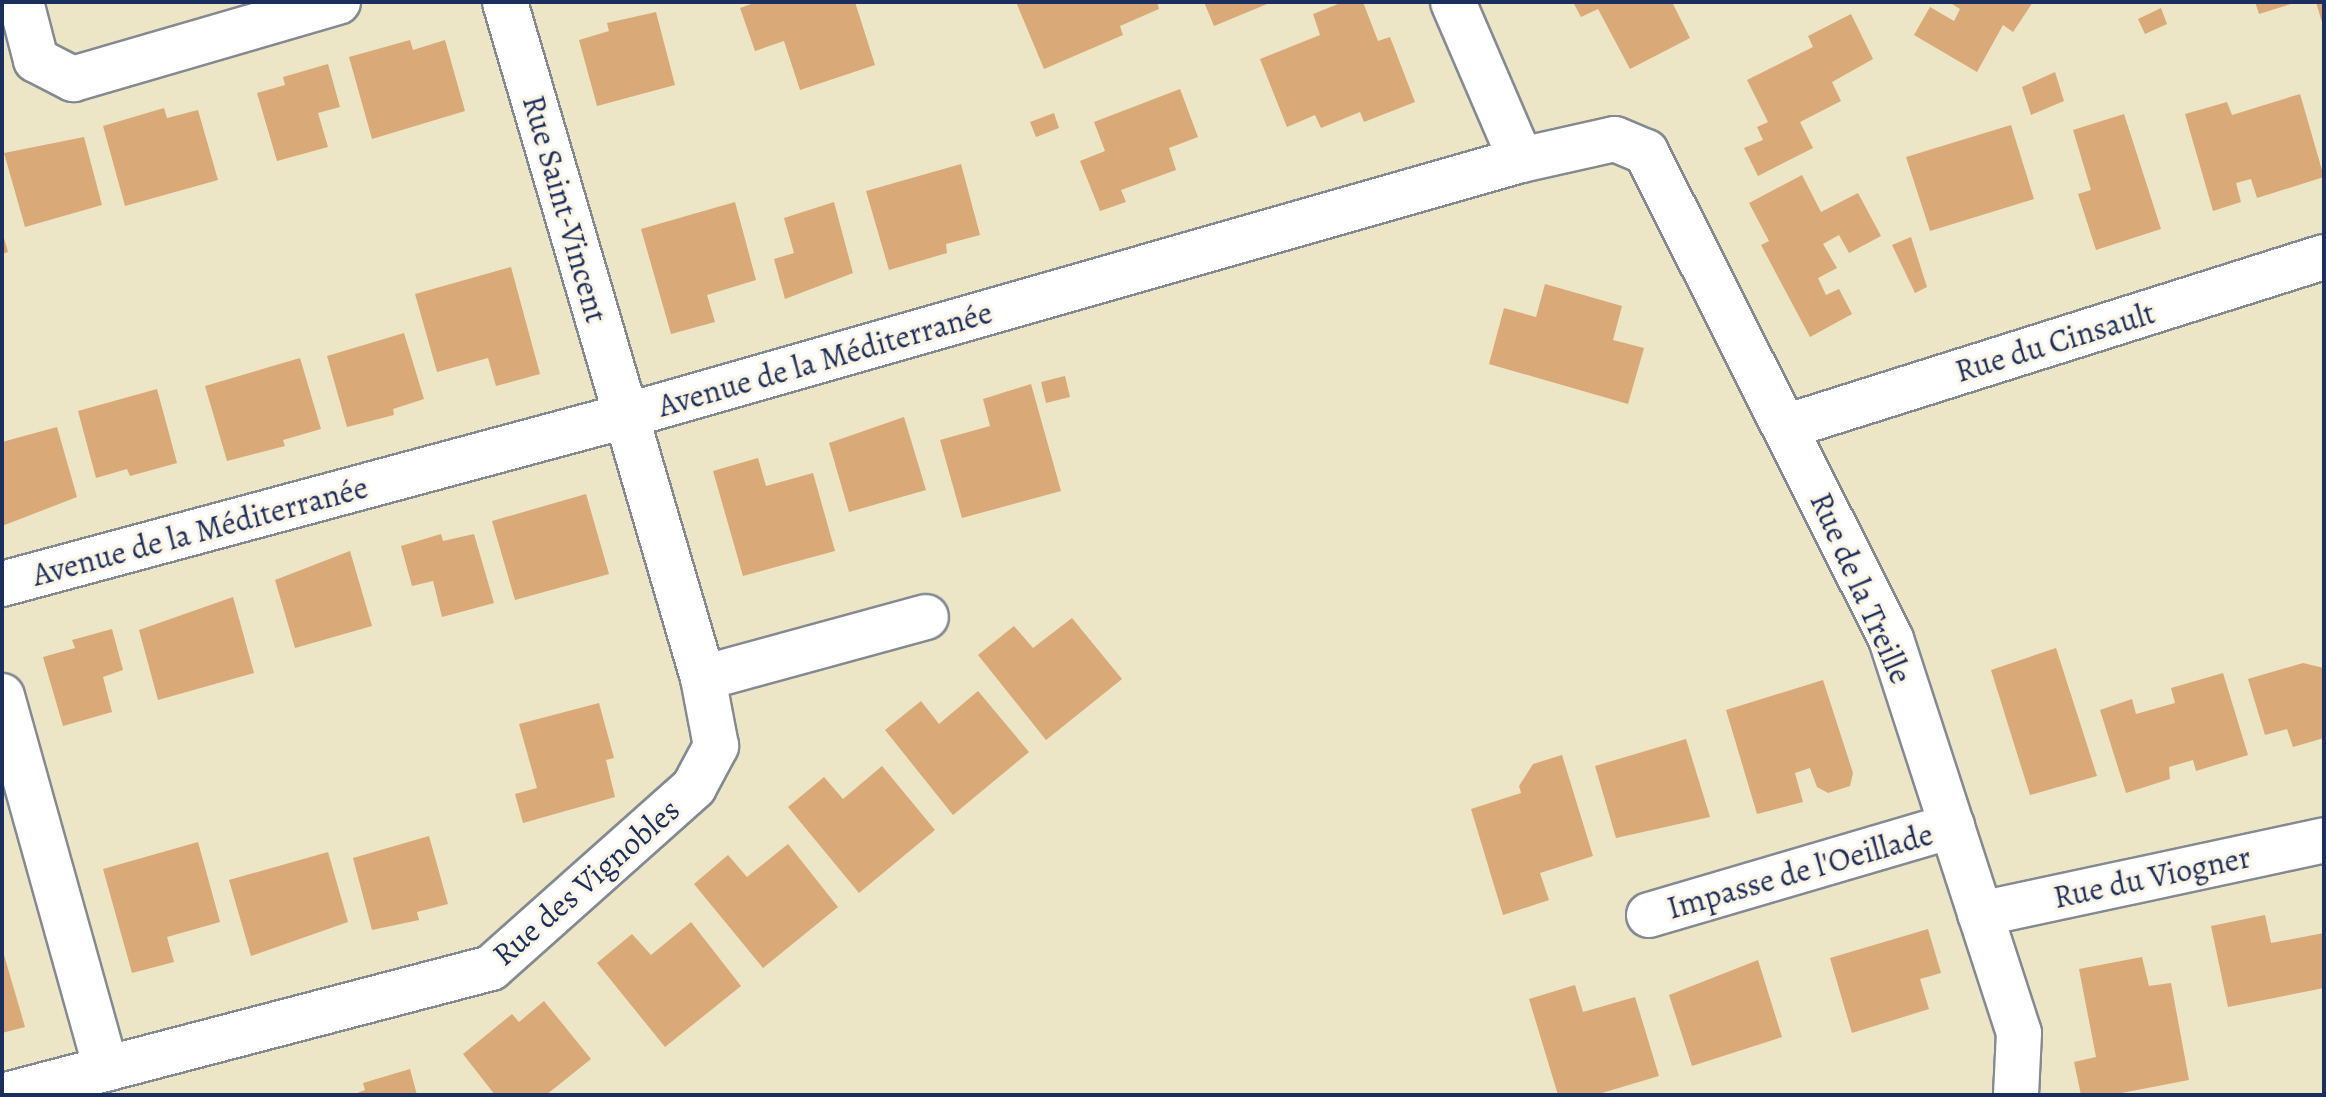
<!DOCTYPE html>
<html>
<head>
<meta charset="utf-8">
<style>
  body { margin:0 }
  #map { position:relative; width:2326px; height:1097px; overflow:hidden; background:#ece5c6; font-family:Alegreya,serif }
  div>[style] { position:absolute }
  .building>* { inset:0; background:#d9aa77 }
  .roads { filter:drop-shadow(2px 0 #848a92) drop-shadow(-2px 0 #848a92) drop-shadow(0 2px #848a92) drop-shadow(0 -2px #848a92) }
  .street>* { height:44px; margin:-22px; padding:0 22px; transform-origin:22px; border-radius:22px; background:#fff }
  span { translate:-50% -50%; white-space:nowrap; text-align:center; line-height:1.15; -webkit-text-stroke:6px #fcf5e5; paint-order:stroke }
  .street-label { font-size:32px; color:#1b2f5e }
  .frame { position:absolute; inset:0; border:4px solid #1b2f5e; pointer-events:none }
</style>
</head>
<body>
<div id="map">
  <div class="building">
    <div style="clip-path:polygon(757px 2px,855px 2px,875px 65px,800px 90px,784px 41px,755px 51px,740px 8px)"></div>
    <div style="clip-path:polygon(1016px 2px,1157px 2px,1159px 9px,1120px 26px,1123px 35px,1044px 69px)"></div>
    <div style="clip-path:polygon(1204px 2px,1272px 2px,1214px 26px)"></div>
    <div style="clip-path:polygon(1343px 2px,1363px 2px,1378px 41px,1390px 37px,1415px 102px,1364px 122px,1360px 112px,1321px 128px,1315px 115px,1287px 127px,1260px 59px,1320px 35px,1313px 14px)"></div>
    <div style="clip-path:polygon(1573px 2px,1672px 2px,1690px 38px,1630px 69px,1598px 9px,1581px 17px)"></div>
    <div style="clip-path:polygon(1949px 2px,2033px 2px,2013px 32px,2003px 25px,1977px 72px,1914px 35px,1930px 7px,1954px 21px,1960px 9px)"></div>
    <div style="clip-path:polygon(2255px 2px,2294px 2px,2294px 3px,2259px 14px)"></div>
    <div style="clip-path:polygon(2316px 2px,2324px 2px,2324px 26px,2323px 26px)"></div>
    <div style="clip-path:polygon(2161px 8px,2167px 24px,2145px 34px,2138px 19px)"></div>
    <div style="clip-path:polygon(656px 12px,675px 85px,597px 106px,579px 40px,609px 31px,607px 23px)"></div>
    <div style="clip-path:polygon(1851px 14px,1873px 59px,1832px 82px,1841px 101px,1800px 122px,1813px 148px,1758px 176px,1744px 148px,1763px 140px,1757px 127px,1768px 122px,1747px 80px,1813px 47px,1808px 36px)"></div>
    <div style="clip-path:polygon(410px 40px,413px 50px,445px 40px,465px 111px,372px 139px,349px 57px)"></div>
    <div style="clip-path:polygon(328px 64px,340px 107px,318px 113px,328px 147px,277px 161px,257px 93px,285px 85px,283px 77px)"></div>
    <div style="clip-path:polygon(2055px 72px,2064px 101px,2031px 115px,2022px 87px)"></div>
    <div style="clip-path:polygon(1180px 89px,1198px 137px,1169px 148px,1176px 170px,1121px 190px,1126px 202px,1100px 211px,1080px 161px,1105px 151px,1094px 122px)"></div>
    <div style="clip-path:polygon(2300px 94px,2324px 177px,2257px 198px,2251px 179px,2236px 183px,2241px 202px,2213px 211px,2185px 114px,2227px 102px,2232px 115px)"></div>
    <div style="clip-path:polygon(164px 108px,167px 118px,198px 110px,218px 180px,125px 206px,103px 126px)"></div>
    <div style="clip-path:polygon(1054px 113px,1059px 128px,1036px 137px,1030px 122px)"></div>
    <div style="clip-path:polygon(2124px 114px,2161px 229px,2096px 250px,2078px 194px,2091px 190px,2073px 130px)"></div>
    <div style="clip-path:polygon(2011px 125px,2034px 199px,1930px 231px,1906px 157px)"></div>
    <div style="clip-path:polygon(84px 137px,102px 205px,25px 227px,4px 153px)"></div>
    <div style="clip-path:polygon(961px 164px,980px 235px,946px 244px,947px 253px,889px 270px,866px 191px)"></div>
    <div style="clip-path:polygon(1802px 175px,1821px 212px,1858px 193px,1881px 236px,1849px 253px,1839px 235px,1823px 244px,1837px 268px,1818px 278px,1826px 295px,1839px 289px,1852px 314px,1810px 337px,1761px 245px,1769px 241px,1749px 203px)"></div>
    <div style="clip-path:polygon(735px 202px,756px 280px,707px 295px,715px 322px,671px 334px,641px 229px)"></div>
    <div style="clip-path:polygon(834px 202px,853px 273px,785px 299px,774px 259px,794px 253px,784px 218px)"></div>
    <div style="clip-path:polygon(2px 231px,8px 252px,2px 254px)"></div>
    <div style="clip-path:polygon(1911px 237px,1927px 287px,1915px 293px,1892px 245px)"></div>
    <div style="clip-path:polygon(511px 267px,540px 374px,496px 386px,488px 358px,437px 372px,415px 294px)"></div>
    <div style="clip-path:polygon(1545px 284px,1622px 306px,1613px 340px,1644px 348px,1628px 404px,1489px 364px,1504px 308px,1536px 317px)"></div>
    <div style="clip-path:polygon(404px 333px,424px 399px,393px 409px,394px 415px,347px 427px,327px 356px)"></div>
    <div style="clip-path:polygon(300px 358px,321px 429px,283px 440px,285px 446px,227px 461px,205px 386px)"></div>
    <div style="clip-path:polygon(1065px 376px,1070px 397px,1046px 403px,1041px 382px)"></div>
    <div style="clip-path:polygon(1031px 384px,1061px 491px,962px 518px,940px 440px,990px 426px,983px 399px)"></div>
    <div style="clip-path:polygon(157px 389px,177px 463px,130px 476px,127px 469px,96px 478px,78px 411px)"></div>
    <div style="clip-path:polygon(904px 417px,926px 490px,849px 512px,829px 443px)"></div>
    <div style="clip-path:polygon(57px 427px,77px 497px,2px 526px,2px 442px)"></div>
    <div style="clip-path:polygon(758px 458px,766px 486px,813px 473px,835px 551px,743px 576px,713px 471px)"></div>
    <div style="clip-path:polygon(586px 494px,609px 574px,515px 600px,492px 521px)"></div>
    <div style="clip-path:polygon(441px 534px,443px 541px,474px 534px,494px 603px,442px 617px,433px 581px,412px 586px,401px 546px)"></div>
    <div style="clip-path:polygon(350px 551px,372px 626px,295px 648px,275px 580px)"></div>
    <div style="clip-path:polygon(233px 597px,254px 673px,158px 700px,139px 630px)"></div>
    <div style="clip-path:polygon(1072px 618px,1122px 679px,1046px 740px,978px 655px,1014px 626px,1033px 648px)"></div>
    <div style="clip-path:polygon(112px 629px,123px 670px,103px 677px,112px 712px,63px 726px,43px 657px,75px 648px,72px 640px)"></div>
    <div style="clip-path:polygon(2056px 648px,2097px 776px,2030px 795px,1991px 670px)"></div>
    <div style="clip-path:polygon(2303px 663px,2324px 668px,2324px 738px,2293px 747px,2287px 729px,2265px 735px,2248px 679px)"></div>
    <div style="clip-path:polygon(2223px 673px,2248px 755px,2196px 771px,2193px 760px,2169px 767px,2170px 779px,2126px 793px,2100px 710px,2132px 699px,2136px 714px,2175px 703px,2171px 688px)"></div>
    <div style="clip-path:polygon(1823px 680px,1853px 773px,1850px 786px,1828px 793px,1817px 787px,1810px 768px,1795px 773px,1803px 802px,1757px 814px,1726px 710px)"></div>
    <div style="clip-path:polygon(978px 691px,1029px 752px,953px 815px,885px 730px,921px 701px,939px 724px)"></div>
    <div style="clip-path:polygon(599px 703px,614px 758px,606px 760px,615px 797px,523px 823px,515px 794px,537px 788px,519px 724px)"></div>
    <div style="clip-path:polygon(1686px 739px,1710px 817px,1616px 838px,1595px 766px)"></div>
    <div style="clip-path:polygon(1562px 755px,1593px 856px,1540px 873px,1549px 900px,1503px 915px,1471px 809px,1521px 793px,1519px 786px,1533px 764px)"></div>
    <div style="clip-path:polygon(882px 766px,935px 830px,859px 893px,788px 807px,824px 777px,843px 799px)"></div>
    <div style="clip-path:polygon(429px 836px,448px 904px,417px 912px,419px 920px,372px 930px,353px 858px)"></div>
    <div style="clip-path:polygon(198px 842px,220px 922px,167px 937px,174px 962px,132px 973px,103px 869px)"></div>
    <div style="clip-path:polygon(788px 844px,838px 907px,763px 968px,694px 884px,728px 855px,747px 877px)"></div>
    <div style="clip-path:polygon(328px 852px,348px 922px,251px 956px,229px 880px)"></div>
    <div style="clip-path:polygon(2265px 915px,2271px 943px,2324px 933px,2324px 988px,2228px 1007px,2211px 926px)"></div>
    <div style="clip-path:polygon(691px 922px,741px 986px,665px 1047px,597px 963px,632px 934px,651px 955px)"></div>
    <div style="clip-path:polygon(1928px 929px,1941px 973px,1920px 979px,1929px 1009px,1852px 1033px,1830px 958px)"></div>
    <div style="clip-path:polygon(2px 948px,25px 1027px,2px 1033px)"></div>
    <div style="clip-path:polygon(2142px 957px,2149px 986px,2171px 983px,2189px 1080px,2111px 1095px,2081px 1095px,2074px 1062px,2096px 1057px,2079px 969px)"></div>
    <div style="clip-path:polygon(1758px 960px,1782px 1037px,1692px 1066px,1669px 995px)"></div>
    <div style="clip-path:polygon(1575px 985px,1583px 1012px,1635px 997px,1659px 1076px,1595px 1095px,1558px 1095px,1529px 999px)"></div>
    <div style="clip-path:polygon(544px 1001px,591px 1059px,546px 1095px,495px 1095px,463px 1054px,512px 1014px,519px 1022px)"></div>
    <div style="clip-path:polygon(410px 1069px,417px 1095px,352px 1095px,365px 1090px,363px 1083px)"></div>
  </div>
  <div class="roads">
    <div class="street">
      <div style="left:21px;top:2px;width:60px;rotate:75.5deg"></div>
      <div style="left:36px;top:60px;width:42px;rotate:27.2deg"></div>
      <div style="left:73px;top:79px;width:276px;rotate:-16.2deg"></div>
      <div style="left:1453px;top:2px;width:172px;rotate:66.7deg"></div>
      <div style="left:1785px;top:427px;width:565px;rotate:-17.51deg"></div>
      <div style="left:2px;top:584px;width:645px;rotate:-15.09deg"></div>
      <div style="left:625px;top:416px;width:932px;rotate:-15.95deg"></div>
      <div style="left:1521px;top:160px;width:96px;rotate:-12.6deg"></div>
      <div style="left:1615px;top:139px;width:34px;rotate:23deg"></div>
      <div style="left:1646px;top:152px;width:545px;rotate:63.29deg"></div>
      <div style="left:1891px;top:639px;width:414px;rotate:72deg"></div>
      <div style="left:2019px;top:1033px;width:62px;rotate:92.8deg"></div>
      <div style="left:703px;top:678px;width:231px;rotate:-15.3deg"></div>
      <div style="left:2px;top:696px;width:387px;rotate:74.4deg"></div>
      <div style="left:1980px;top:914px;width:352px;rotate:-12.1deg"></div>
      <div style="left:1649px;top:915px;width:316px;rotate:-16.4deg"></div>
      <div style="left:6px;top:1095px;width:501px;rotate:-14.67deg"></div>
      <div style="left:491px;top:968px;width:272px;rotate:-41.7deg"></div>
      <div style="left:694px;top:787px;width:47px;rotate:-61.8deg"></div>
      <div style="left:716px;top:746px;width:69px;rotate:-100.8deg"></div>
      <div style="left:703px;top:678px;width:704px;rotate:-106.33deg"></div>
    </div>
  </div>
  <div class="street-label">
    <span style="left:565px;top:209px;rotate:74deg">Rue Saint-Vincent</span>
    <span style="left:2055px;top:342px;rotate:-17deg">Rue du Cinsault</span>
    <span style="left:825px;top:359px;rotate:-16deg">Avenue de la Méditerranée</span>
    <span style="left:200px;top:531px;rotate:-15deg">Avenue de la Méditerranée</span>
    <span style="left:1861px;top:588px;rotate:66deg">Rue de la Treille</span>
    <span style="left:1800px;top:871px;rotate:-16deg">Impasse de l'Oeillade</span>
    <span style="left:2152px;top:877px;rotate:-12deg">Rue du Viogner</span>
    <span style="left:586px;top:882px;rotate:-41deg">Rue des Vignobles</span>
  </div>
  <div class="frame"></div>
</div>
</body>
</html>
